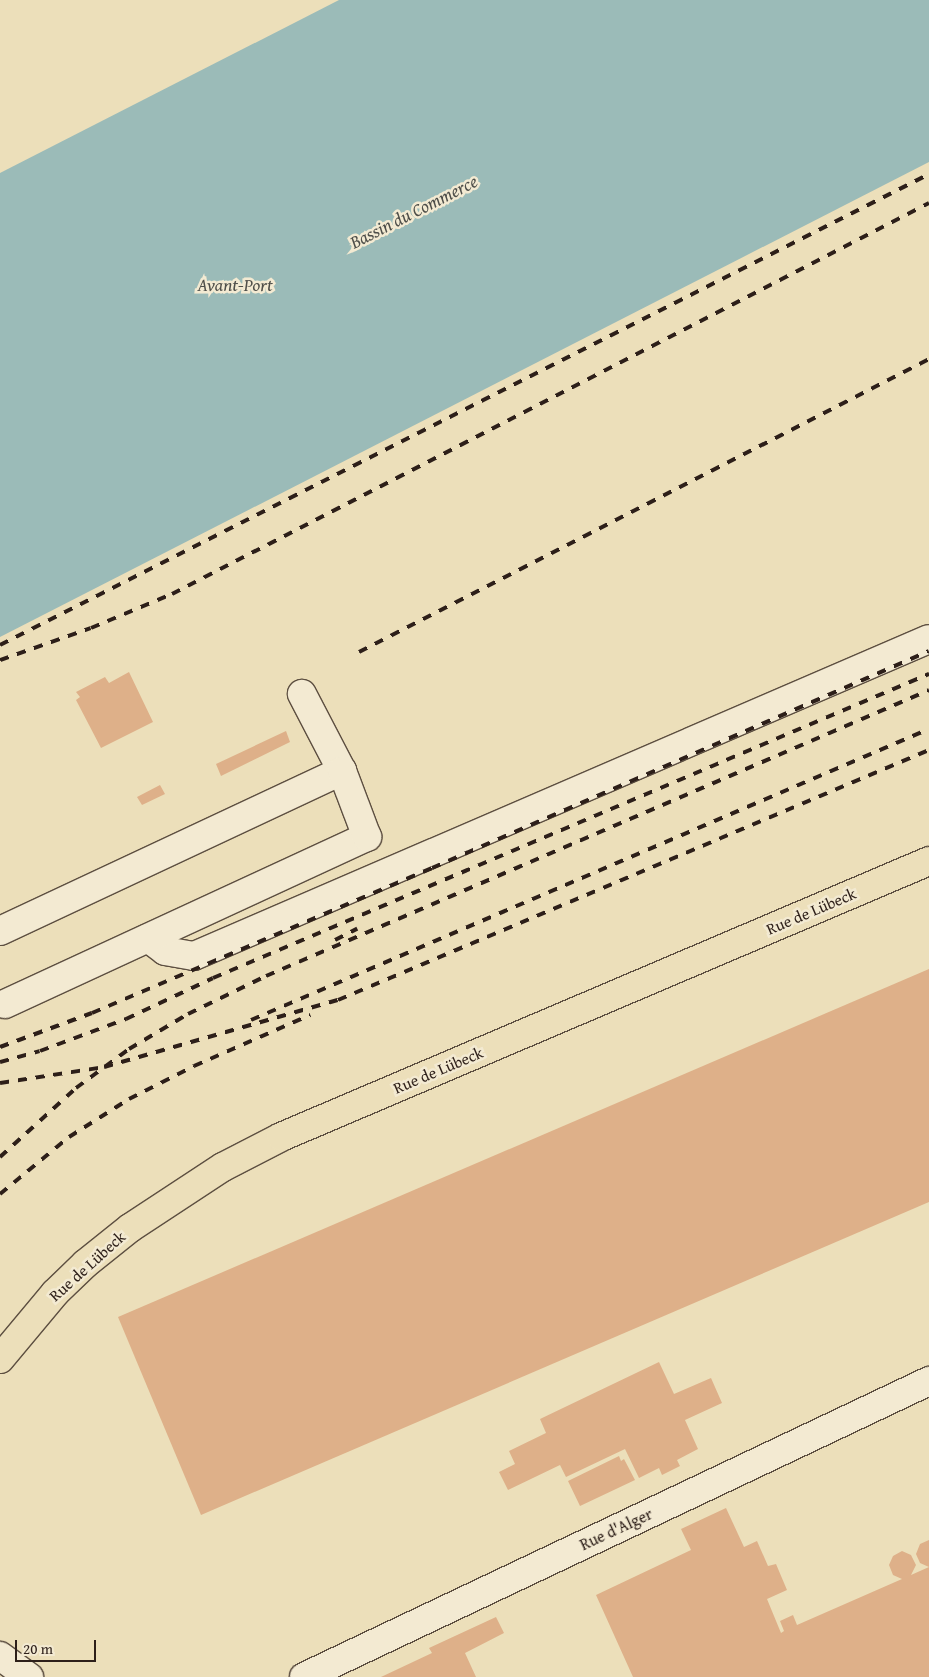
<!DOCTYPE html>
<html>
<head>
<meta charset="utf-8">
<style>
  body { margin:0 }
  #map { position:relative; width:929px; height:1677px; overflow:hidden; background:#ecdfba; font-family:"Gentium Book Plus",serif }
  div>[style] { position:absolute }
  .water>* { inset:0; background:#9bbbb8 }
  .building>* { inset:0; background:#deb089 }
  .roads { filter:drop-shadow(1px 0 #5d4f41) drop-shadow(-1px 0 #5d4f41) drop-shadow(0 1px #5d4f41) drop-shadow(0 -1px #5d4f41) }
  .minor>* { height:28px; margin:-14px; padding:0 14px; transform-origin:14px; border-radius:14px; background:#f3ead2 }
  .major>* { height:28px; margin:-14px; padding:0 14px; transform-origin:14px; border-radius:14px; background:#ecdfba }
  .rail>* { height:4px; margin-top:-2px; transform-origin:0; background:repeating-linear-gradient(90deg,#2d1f19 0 9px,transparent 0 18px) }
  span { translate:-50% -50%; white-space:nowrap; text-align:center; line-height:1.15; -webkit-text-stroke:5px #f3ead2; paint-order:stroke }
  .street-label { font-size:16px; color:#2d1f19 }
  .water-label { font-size:18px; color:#4e4e49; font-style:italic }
  .scale { position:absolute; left:15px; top:1640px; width:81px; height:22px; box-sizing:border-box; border:2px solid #2d1f19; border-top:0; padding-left:6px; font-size:15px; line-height:18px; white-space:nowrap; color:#2d1f19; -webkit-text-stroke:4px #f3ead2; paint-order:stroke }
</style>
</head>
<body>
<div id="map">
  <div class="water">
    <div style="clip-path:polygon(339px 0,929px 0,929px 162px,0 637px,0 173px)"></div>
  </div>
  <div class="building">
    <div style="clip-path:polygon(129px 672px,153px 722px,101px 748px,76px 700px,80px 697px,76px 692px,105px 677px,109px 683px)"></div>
    <div style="clip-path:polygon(286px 731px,290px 742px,221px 776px,216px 764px)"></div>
    <div style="clip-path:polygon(160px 785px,165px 794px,142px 805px,137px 797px)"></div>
    <div style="clip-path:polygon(929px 969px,929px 1202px,201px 1515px,118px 1317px)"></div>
    <div style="clip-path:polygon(659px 1362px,674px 1394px,711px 1378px,722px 1403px,685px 1420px,698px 1449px,677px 1460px,680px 1466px,662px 1475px,659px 1468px,639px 1478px,625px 1449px,566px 1477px,560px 1465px,508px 1490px,499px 1472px,515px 1464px,509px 1451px,546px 1433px,540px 1419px)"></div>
    <div style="clip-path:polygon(619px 1456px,621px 1461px,624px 1459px,635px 1480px,580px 1506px,568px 1481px)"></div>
    <div style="clip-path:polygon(726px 1508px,744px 1547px,757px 1541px,768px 1566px,776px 1564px,787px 1590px,767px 1599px,781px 1633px,784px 1631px,780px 1621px,793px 1615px,797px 1625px,902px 1579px,893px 1575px,889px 1565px,893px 1556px,902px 1551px,911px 1555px,916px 1565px,911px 1575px,929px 1567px,929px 1677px,633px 1677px,596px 1595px,691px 1550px,681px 1529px)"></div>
    <div style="clip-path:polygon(929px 1540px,929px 1567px,920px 1563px,916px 1554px,920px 1544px)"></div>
    <div style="clip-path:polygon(496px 1617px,504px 1633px,465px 1653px,476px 1677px,381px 1677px,432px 1653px,429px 1648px)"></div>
  </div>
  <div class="roads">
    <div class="minor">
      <div style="left:0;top:931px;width:378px;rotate:-25.1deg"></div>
      <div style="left:342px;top:771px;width:87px;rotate:-117.5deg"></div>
      <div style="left:148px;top:938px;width:21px;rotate:37deg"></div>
      <div style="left:165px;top:951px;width:29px;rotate:10deg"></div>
      <div style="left:194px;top:956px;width:800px;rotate:-23.33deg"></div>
      <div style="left:5px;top:1004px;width:399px;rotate:-24.8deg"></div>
      <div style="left:367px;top:837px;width:71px;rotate:-110.7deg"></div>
      <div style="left:0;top:1656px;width:36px;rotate:36deg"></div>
      <div style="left:304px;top:1677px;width:692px;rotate:-25.34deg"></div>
    </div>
    <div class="major">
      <div style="left:0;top:1359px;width:86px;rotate:-50.2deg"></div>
      <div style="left:55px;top:1293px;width:42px;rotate:-44deg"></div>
      <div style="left:85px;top:1264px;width:58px;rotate:-38.7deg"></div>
      <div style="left:130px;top:1228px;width:111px;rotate:-33.3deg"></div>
      <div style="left:223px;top:1167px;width:65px;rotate:-27.3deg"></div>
      <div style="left:281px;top:1137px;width:704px;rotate:-23.07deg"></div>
    </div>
  </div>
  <div class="rail">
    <div style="left:0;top:645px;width:1042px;rotate:-26.88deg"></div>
    <div style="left:359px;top:652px;width:641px;rotate:-27.2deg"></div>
    <div style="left:0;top:660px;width:96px;rotate:-19.4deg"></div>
    <div style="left:91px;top:628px;width:88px;rotate:-22.8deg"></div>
    <div style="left:172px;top:594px;width:852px;rotate:-27.32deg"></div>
    <div style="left:335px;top:940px;width:25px;rotate:-27deg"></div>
    <div style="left:251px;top:1020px;width:738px;rotate:-23.23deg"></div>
    <div style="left:0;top:1047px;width:98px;rotate:-20.3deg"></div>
    <div style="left:92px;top:1013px;width:370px;rotate:-23.1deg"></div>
    <div style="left:432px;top:868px;width:542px;rotate:-23.59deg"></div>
    <div style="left:0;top:1062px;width:41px;rotate:-15.4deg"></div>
    <div style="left:40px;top:1051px;width:92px;rotate:-20.4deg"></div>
    <div style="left:126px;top:1019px;width:96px;rotate:-25.2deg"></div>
    <div style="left:213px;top:978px;width:778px;rotate:-23.01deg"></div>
    <div style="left:0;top:1083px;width:105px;rotate:-8.7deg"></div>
    <div style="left:104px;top:1067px;width:243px;rotate:-16deg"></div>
    <div style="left:338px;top:1000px;width:642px;rotate:-22.93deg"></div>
    <div style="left:0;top:1157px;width:103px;rotate:-42.2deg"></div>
    <div style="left:76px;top:1088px;width:66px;rotate:-36.3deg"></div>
    <div style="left:129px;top:1049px;width:69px;rotate:-30.7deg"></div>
    <div style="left:188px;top:1014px;width:87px;rotate:-26deg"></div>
    <div style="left:266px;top:976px;width:722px;rotate:-23.33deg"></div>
    <div style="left:0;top:1194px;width:89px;rotate:-39.6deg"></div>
    <div style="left:69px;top:1137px;width:71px;rotate:-32.3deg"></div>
    <div style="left:129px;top:1099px;width:73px;rotate:-26.9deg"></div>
    <div style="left:194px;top:1066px;width:127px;rotate:-23.7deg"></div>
  </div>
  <div class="street-label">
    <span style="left:811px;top:911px;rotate:-23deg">Rue de Lübeck</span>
    <span style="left:438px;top:1070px;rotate:-23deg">Rue de Lübeck</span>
    <span style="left:87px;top:1266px;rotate:-42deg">Rue de Lübeck</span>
    <span style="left:616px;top:1529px;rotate:-25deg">Rue d'Alger</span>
  </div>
  <div class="water-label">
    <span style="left:414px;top:212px;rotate:-27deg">Bassin du Commerce</span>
    <span style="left:235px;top:285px">Avant-Port</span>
  </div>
  <div class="scale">20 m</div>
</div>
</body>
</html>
